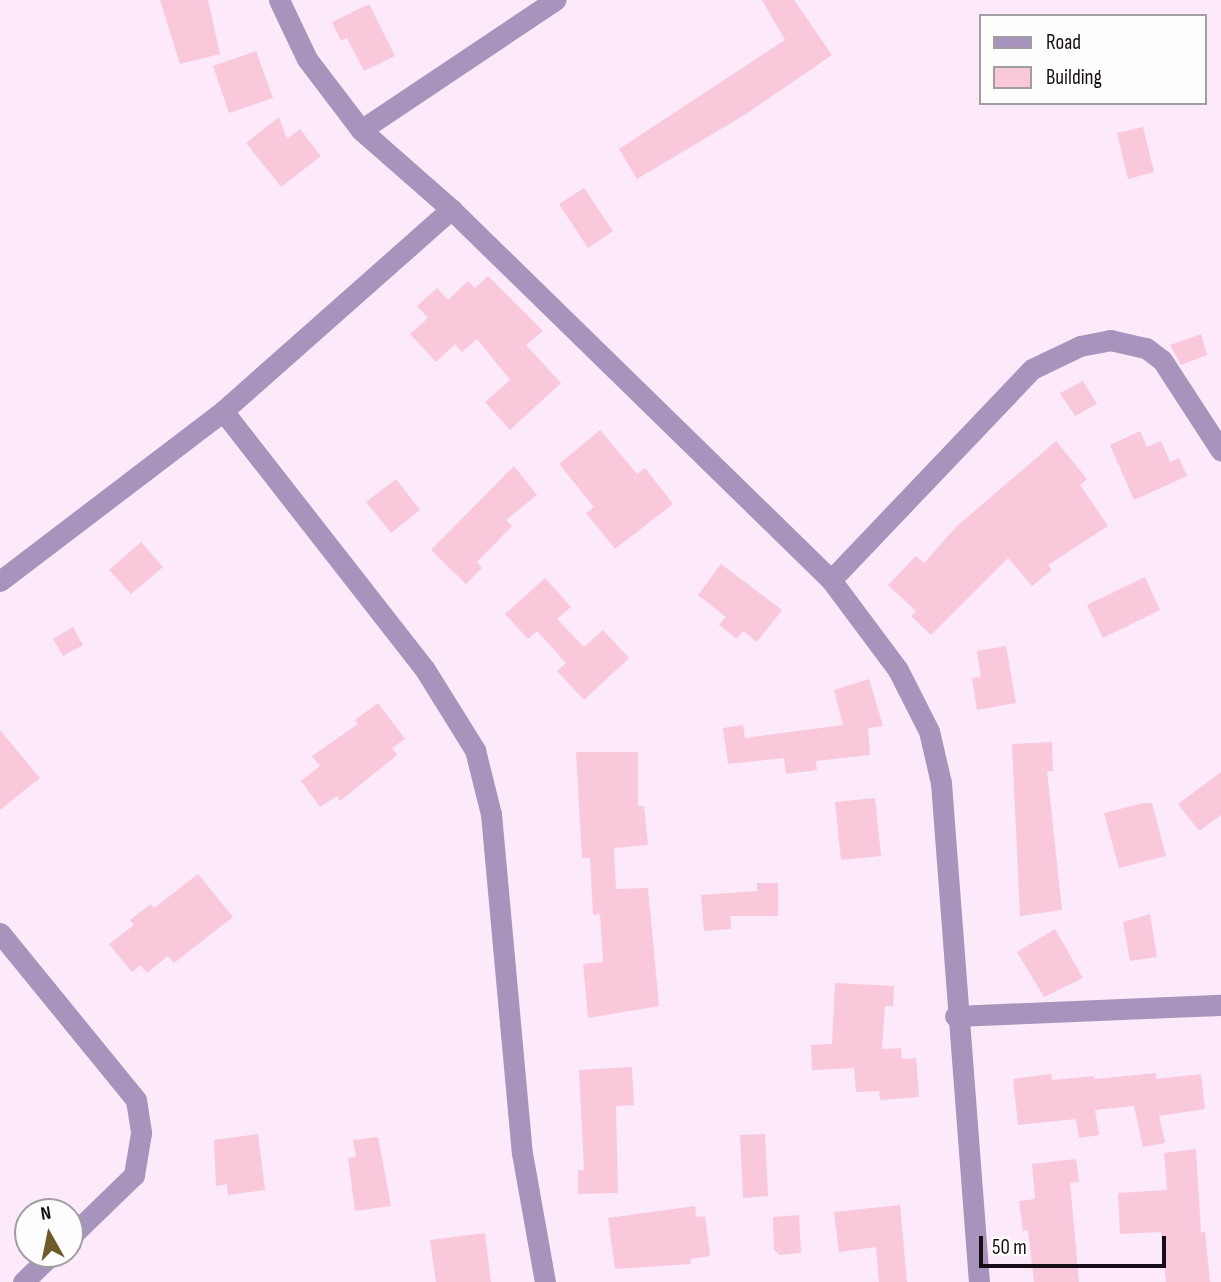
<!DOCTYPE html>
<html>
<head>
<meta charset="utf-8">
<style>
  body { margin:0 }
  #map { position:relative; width:1221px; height:1282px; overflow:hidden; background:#fceafa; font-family:"Sofia Sans Condensed",sans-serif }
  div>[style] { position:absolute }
  .building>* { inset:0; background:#f9c9db }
  .minor>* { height:21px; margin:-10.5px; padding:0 10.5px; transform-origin:10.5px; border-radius:10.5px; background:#a794bc }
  span { translate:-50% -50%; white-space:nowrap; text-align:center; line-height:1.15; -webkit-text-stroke:5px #fdfdfd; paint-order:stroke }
  .legend { position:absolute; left:979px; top:14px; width:228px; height:91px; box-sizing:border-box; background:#fdfdfd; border:2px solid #a19da1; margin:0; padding:9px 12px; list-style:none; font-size:21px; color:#170d16 }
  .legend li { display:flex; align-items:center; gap:14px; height:35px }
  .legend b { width:35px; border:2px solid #a19da1 }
  .north { position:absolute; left:14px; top:1198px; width:70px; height:70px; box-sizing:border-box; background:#fdfdfd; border:2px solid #a19da1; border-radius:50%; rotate:351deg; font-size:19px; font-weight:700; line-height:28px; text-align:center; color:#170d16 }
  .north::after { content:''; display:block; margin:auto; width:24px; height:32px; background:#6f5a29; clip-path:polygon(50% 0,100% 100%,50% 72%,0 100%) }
  .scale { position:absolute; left:979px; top:1236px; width:187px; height:32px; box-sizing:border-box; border:4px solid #170d16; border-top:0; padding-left:9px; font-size:21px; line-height:24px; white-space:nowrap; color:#170d16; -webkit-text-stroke:5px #fdfdfd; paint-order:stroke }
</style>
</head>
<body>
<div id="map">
  <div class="building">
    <div style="clip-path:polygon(160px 0,208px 0,220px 54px,180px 64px)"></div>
    <div style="clip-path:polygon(762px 0,794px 0,832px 55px,746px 114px,637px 179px,619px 149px,785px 40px)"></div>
    <div style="clip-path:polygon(369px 4px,395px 56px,364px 71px,347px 38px,341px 41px,332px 22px)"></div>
    <div style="clip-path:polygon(256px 51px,273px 98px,229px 113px,213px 66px)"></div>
    <div style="clip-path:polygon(279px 117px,287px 139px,300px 129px,321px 156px,281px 187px,246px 143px)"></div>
    <div style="clip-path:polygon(1143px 127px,1154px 172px,1128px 179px,1117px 133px)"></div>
    <div style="clip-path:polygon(584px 188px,613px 231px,588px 248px,559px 204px)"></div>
    <div style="clip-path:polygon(488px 276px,543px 331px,526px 345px,561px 383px,510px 430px,485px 402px,510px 380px,477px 339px,462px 352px,455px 344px,436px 362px,410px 334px,428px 318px,417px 306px,437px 288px,448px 300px,468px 281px,475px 288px)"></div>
    <div style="clip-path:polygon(1201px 334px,1207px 355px,1181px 365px,1170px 345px)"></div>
    <div style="clip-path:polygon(1083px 381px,1097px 404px,1075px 416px,1060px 393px)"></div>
    <div style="clip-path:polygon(600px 430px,637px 474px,645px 468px,673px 504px,615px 549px,586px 513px,594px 507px,559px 464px)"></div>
    <div style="clip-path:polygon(1140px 431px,1147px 447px,1161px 441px,1170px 462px,1179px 458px,1187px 476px,1134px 500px,1110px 445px)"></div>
    <div style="clip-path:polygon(1056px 441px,1087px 479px,1080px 485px,1108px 526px,1048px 565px,1052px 570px,1032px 586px,1008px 558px,931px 635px,911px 616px,916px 611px,888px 585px,916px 556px,924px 563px,956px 527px)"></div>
    <div style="clip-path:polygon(514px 466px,537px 495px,506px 520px,512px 526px,477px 562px,482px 568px,466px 584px,431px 550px)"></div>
    <div style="clip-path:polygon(396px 479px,420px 510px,391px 533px,366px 502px)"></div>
    <div style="clip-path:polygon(141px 542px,163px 567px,131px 594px,109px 570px)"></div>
    <div style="clip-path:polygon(721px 564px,782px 610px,757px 642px,743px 631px,737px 639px,719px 625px,726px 617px,698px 595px)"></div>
    <div style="clip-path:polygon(1145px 577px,1160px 610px,1103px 638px,1087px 605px)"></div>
    <div style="clip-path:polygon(545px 578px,571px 607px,557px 619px,584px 647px,603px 630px,629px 658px,584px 700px,557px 671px,566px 663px,537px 631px,528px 639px,505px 614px)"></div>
    <div style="clip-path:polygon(73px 627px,83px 645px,63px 656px,53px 639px)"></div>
    <div style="clip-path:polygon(1006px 646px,1016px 703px,977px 710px,972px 678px,981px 677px,977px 651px)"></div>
    <div style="clip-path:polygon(869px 679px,883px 726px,868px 728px,870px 755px,816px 761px,817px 770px,786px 774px,784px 758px,728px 764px,723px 728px,743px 725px,745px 738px,843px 725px,834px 690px)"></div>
    <div style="clip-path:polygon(378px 703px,405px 739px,392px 748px,397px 755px,340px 801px,337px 796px,320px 807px,301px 781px,320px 766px,312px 756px,358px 724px,355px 720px)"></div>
    <div style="clip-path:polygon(0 730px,40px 778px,0 810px)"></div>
    <div style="clip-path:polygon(1052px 742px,1053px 771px,1047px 771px,1062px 910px,1020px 916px,1012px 744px)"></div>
    <div style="clip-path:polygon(576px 752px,638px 752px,638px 806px,644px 806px,648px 845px,614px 848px,616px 889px,648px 888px,659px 1006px,588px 1018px,583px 964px,603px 962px,600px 914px,593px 915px,590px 858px,582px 858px)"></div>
    <div style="clip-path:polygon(1221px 772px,1221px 815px,1199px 831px,1178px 804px)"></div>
    <div style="clip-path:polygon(875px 798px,881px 856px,841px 860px,835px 802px)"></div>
    <div style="clip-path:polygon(1143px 803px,1152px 803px,1166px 856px,1119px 868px,1104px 813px)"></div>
    <div style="clip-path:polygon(198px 874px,233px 917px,174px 963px,168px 956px,147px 973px,140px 965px,132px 972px,109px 944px,134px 925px,130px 920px,151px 904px,154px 908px)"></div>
    <div style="clip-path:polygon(757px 883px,778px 883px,778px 916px,730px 916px,731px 929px,704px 931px,701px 895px,757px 891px)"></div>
    <div style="clip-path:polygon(1150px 914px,1157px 957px,1130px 961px,1123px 922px)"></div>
    <div style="clip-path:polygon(1055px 929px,1083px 978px,1044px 997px,1017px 952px)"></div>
    <div style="clip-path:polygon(835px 983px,894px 986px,893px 1006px,885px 1006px,882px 1049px,901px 1048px,902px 1059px,916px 1058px,919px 1097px,880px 1100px,879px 1091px,856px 1092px,854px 1068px,812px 1070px,811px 1045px,832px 1044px)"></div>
    <div style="clip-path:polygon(632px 1067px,634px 1105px,616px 1106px,618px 1193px,578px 1194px,578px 1170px,584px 1170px,579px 1070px)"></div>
    <div style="clip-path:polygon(1156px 1073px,1156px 1079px,1201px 1074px,1205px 1109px,1159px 1116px,1165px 1143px,1143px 1147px,1134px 1106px,1095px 1110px,1099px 1135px,1079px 1138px,1076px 1119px,1018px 1125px,1013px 1079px,1051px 1074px,1052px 1080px,1094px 1076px,1095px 1079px)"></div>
    <div style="clip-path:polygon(258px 1134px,265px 1190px,228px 1195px,227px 1184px,216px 1186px,214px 1140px)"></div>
    <div style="clip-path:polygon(765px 1134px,768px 1196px,743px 1198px,740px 1135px)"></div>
    <div style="clip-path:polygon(378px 1137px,391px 1206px,355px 1211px,348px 1158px,356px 1157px,353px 1140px)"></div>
    <div style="clip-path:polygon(1196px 1149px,1201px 1232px,1205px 1232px,1210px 1282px,1166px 1282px,1161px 1232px,1120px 1234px,1118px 1193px,1167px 1190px,1164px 1153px)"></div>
    <div style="clip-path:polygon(1076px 1159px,1079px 1182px,1070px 1183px,1079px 1282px,1034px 1282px,1028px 1230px,1023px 1231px,1019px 1201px,1035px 1199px,1032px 1164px)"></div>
    <div style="clip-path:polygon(900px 1205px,907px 1282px,879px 1282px,876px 1247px,839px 1252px,834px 1212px)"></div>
    <div style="clip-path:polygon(695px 1206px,696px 1217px,705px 1216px,710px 1256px,690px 1259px,691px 1264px,615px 1269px,608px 1218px)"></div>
    <div style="clip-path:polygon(799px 1215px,801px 1253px,780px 1255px,774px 1250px,773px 1217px)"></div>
    <div style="clip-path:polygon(485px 1233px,491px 1282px,436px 1282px,430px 1240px)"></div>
  </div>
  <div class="minor">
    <div style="left:279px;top:0;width:65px;rotate:64.6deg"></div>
    <div style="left:307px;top:59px;width:89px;rotate:52.7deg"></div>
    <div style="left:361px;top:130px;width:120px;rotate:41.3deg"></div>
    <div style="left:451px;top:209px;width:531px;rotate:44.31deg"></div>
    <div style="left:831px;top:580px;width:112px;rotate:53.3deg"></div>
    <div style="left:898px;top:670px;width:68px;rotate:63.1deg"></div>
    <div style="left:929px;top:731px;width:53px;rotate:77deg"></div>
    <div style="left:941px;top:783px;width:500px;rotate:85.65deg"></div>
    <div style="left:361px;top:130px;width:234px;rotate:-33.8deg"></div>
    <div style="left:223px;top:411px;width:326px;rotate:52deg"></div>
    <div style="left:424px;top:668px;width:97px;rotate:58.1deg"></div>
    <div style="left:475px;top:750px;width:66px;rotate:76deg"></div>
    <div style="left:491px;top:814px;width:340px;rotate:84.8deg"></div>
    <div style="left:522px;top:1153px;width:131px;rotate:79.9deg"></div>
    <div style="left:831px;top:580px;width:291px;rotate:-46.4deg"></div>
    <div style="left:1032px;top:369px;width:53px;rotate:-25.6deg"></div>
    <div style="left:1080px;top:346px;width:31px;rotate:-11deg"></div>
    <div style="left:1110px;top:340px;width:37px;rotate:13deg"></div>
    <div style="left:1146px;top:348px;width:20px;rotate:37deg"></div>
    <div style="left:1162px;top:360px;width:108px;rotate:57deg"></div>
    <div style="left:0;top:581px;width:280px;rotate:-37.3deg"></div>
    <div style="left:223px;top:411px;width:305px;rotate:-41.5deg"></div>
    <div style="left:0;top:933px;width:215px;rotate:50.8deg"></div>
    <div style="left:136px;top:1100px;width:33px;rotate:81deg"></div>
    <div style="left:141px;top:1133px;width:43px;rotate:99.5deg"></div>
    <div style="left:134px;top:1175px;width:89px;rotate:135.9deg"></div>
    <div style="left:955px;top:1016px;width:266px;rotate:-2.4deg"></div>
    <div style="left:23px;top:1282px;width:40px;rotate:-44deg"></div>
  </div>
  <ul class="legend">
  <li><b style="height:9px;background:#a794bc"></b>Road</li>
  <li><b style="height:19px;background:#f9c9db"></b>Building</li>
  </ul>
  <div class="north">N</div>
  <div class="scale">50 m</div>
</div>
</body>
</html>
